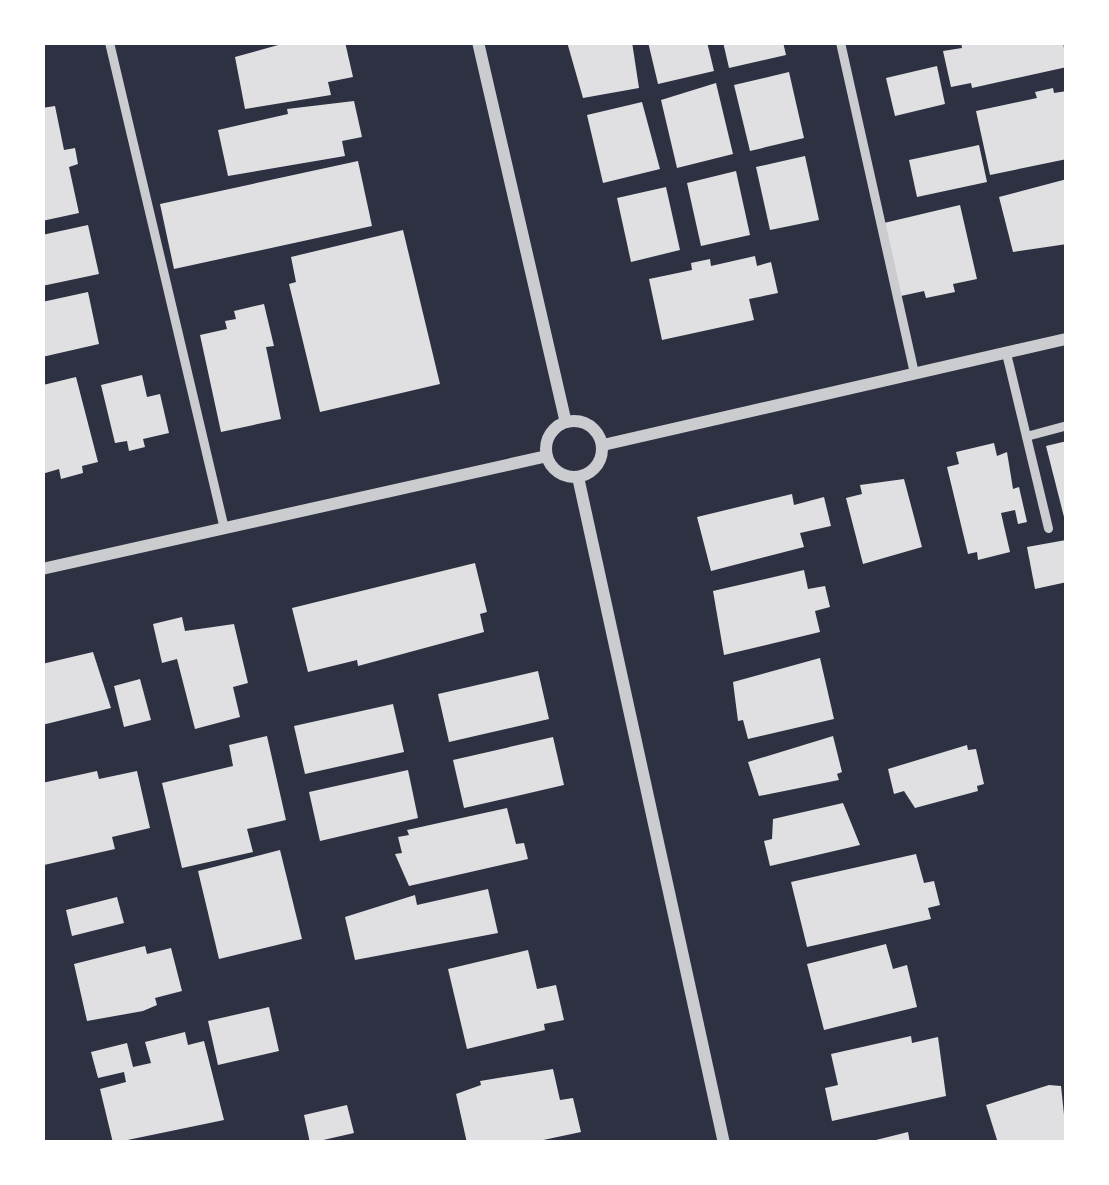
<!DOCTYPE html>
<html>
<head>
<meta charset="utf-8">
<style>
  body { margin:0 }
  #map { position:relative; width:1109px; height:1185px; overflow:hidden; background:#2d3142; font-family:Ubuntu,sans-serif }
  div>[style] { position:absolute }
  .building>* { inset:0; background:#e0e0e3 }
  .service>* { height:9px; margin:-4.5px; padding:0 4.5px; transform-origin:4.5px; border-radius:4.5px; background:#caccd0 }
  .minor>* { height:12px; margin:-6px; padding:0 6px; transform-origin:6px; border-radius:6px; background:#caccd0 }
  .minor>.ring { margin:-6px; padding:0; box-sizing:content-box; background:none; border:12px solid #caccd0; border-radius:50% }
  span { translate:-50% -50%; white-space:nowrap; text-align:center; line-height:1.15; -webkit-text-stroke:10px #fff; paint-order:stroke }
  .frame { position:absolute; inset:0; border:45px solid #fff; pointer-events:none }
</style>
</head>
<body>
<div id="map">
  <div class="building">
    <div style="clip-path:polygon(289px 42px,345px 42px,353px 77px,328px 82px,331px 95px,245px 109px,235px 57px)"></div>
    <div style="clip-path:polygon(567px 42px,632px 42px,639px 88px,583px 98px)"></div>
    <div style="clip-path:polygon(648px 42px,707px 42px,714px 71px,658px 84px)"></div>
    <div style="clip-path:polygon(723px 42px,783px 42px,786px 55px,729px 68px)"></div>
    <div style="clip-path:polygon(961px 42px,1063px 42px,1067px 67px,972px 88px,971px 83px,951px 87px,943px 51px,962px 48px)"></div>
    <div style="clip-path:polygon(937px 66px,945px 104px,895px 116px,886px 78px)"></div>
    <div style="clip-path:polygon(789px 72px,804px 138px,750px 151px,734px 85px)"></div>
    <div style="clip-path:polygon(716px 83px,733px 154px,677px 168px,661px 100px)"></div>
    <div style="clip-path:polygon(1053px 88px,1054px 93px,1067px 91px,1067px 159px,990px 175px,976px 111px,1037px 98px,1035px 92px)"></div>
    <div style="clip-path:polygon(354px 101px,362px 137px,342px 141px,345px 156px,228px 176px,218px 130px,288px 114px,287px 109px)"></div>
    <div style="clip-path:polygon(642px 102px,660px 169px,603px 183px,587px 115px)"></div>
    <div style="clip-path:polygon(55px 106px,64px 150px,75px 148px,78px 164px,69px 167px,79px 213px,42px 221px,42px 108px)"></div>
    <div style="clip-path:polygon(979px 145px,987px 182px,917px 197px,909px 160px)"></div>
    <div style="clip-path:polygon(805px 156px,819px 220px,770px 230px,756px 167px)"></div>
    <div style="clip-path:polygon(358px 161px,372px 226px,174px 269px,160px 204px)"></div>
    <div style="clip-path:polygon(736px 171px,750px 235px,701px 246px,687px 183px)"></div>
    <div style="clip-path:polygon(1067px 179px,1067px 244px,1013px 252px,999px 197px)"></div>
    <div style="clip-path:polygon(666px 187px,680px 250px,631px 262px,617px 198px)"></div>
    <div style="clip-path:polygon(960px 205px,977px 279px,953px 284px,955px 292px,926px 298px,924px 291px,901px 296px,884px 223px)"></div>
    <div style="clip-path:polygon(88px 225px,99px 274px,42px 286px,42px 235px)"></div>
    <div style="clip-path:polygon(403px 230px,440px 384px,320px 412px,289px 284px,296px 282px,291px 257px)"></div>
    <div style="clip-path:polygon(755px 256px,757px 266px,771px 262px,778px 293px,749px 299px,754px 320px,662px 340px,649px 279px,692px 270px,691px 263px,710px 259px,711px 266px)"></div>
    <div style="clip-path:polygon(88px 292px,99px 344px,42px 357px,42px 302px)"></div>
    <div style="clip-path:polygon(264px 304px,274px 346px,266px 347px,281px 419px,221px 432px,200px 335px,227px 329px,225px 321px,236px 319px,234px 311px)"></div>
    <div style="clip-path:polygon(142px 375px,147px 397px,160px 394px,169px 433px,143px 439px,145px 447px,129px 451px,127px 441px,115px 443px,101px 385px)"></div>
    <div style="clip-path:polygon(76px 377px,98px 462px,82px 466px,83px 473px,61px 479px,59px 469px,42px 474px,43px 385px)"></div>
    <div style="clip-path:polygon(1067px 441px,1067px 521px,1065px 521px,1046px 446px)"></div>
    <div style="clip-path:polygon(994px 443px,997px 456px,1007px 452px,1013px 489px,1019px 487px,1027px 522px,1018px 524px,1015px 510px,1001px 513px,1010px 552px,978px 560px,977px 552px,968px 554px,947px 467px,959px 464px,956px 452px)"></div>
    <div style="clip-path:polygon(904px 479px,922px 547px,863px 564px,846px 498px,862px 494px,860px 485px)"></div>
    <div style="clip-path:polygon(792px 494px,794px 505px,824px 497px,831px 526px,800px 533px,804px 547px,711px 571px,697px 517px)"></div>
    <div style="clip-path:polygon(1066px 540px,1067px 582px,1035px 589px,1027px 547px)"></div>
    <div style="clip-path:polygon(475px 563px,487px 612px,480px 614px,484px 632px,358px 666px,357px 660px,308px 672px,292px 608px)"></div>
    <div style="clip-path:polygon(804px 570px,808px 589px,825px 586px,830px 607px,815px 611px,820px 632px,724px 655px,713px 591px)"></div>
    <div style="clip-path:polygon(182px 617px,185px 631px,234px 624px,248px 683px,233px 687px,240px 717px,195px 729px,177px 659px,162px 663px,153px 624px)"></div>
    <div style="clip-path:polygon(93px 652px,111px 708px,42px 725px,42px 664px)"></div>
    <div style="clip-path:polygon(820px 658px,834px 719px,748px 739px,743px 720px,738px 721px,733px 682px)"></div>
    <div style="clip-path:polygon(538px 671px,549px 719px,449px 742px,438px 694px)"></div>
    <div style="clip-path:polygon(140px 679px,151px 720px,124px 727px,114px 686px)"></div>
    <div style="clip-path:polygon(393px 704px,404px 752px,305px 774px,294px 726px)"></div>
    <div style="clip-path:polygon(267px 736px,286px 820px,247px 829px,253px 852px,182px 868px,162px 783px,233px 766px,229px 745px)"></div>
    <div style="clip-path:polygon(833px 736px,842px 772px,837px 774px,839px 780px,759px 796px,748px 762px)"></div>
    <div style="clip-path:polygon(553px 737px,564px 785px,464px 808px,453px 760px)"></div>
    <div style="clip-path:polygon(967px 745px,968px 750px,976px 749px,984px 784px,977px 786px,978px 791px,915px 808px,904px 791px,894px 794px,888px 769px)"></div>
    <div style="clip-path:polygon(408px 770px,418px 818px,320px 841px,309px 792px)"></div>
    <div style="clip-path:polygon(97px 771px,99px 779px,137px 771px,150px 828px,112px 837px,115px 849px,44px 865px,42px 783px)"></div>
    <div style="clip-path:polygon(843px 803px,860px 845px,770px 866px,764px 841px,772px 839px,773px 819px)"></div>
    <div style="clip-path:polygon(507px 808px,516px 844px,524px 843px,528px 859px,409px 886px,395px 854px,402px 853px,398px 837px,409px 835px,407px 830px)"></div>
    <div style="clip-path:polygon(280px 850px,302px 939px,219px 959px,198px 871px)"></div>
    <div style="clip-path:polygon(916px 854px,924px 883px,934px 881px,940px 905px,928px 908px,931px 919px,807px 947px,791px 882px)"></div>
    <div style="clip-path:polygon(488px 889px,498px 933px,355px 960px,345px 917px,415px 895px,417px 905px)"></div>
    <div style="clip-path:polygon(117px 897px,124px 923px,72px 936px,66px 910px)"></div>
    <div style="clip-path:polygon(886px 944px,893px 969px,907px 965px,917px 1007px,824px 1030px,807px 964px)"></div>
    <div style="clip-path:polygon(145px 946px,147px 954px,171px 948px,182px 991px,155px 998px,157px 1005px,143px 1011px,87px 1021px,74px 964px)"></div>
    <div style="clip-path:polygon(528px 950px,537px 989px,556px 985px,564px 1020px,544px 1024px,545px 1030px,467px 1049px,448px 969px)"></div>
    <div style="clip-path:polygon(269px 1007px,279px 1051px,218px 1065px,208px 1021px)"></div>
    <div style="clip-path:polygon(185px 1032px,188px 1045px,204px 1041px,224px 1120px,113px 1143px,100px 1089px,126px 1082px,124px 1072px,98px 1078px,91px 1052px,127px 1043px,133px 1067px,151px 1063px,145px 1042px)"></div>
    <div style="clip-path:polygon(911px 1036px,912px 1043px,938px 1037px,946px 1096px,832px 1121px,825px 1088px,838px 1085px,831px 1054px)"></div>
    <div style="clip-path:polygon(553px 1069px,560px 1100px,573px 1098px,581px 1132px,529px 1143px,467px 1143px,456px 1094px,481px 1085px,480px 1081px)"></div>
    <div style="clip-path:polygon(1049px 1085px,1061px 1086px,1067px 1143px,998px 1143px,986px 1105px)"></div>
    <div style="clip-path:polygon(347px 1105px,354px 1133px,310px 1143px,304px 1115px)"></div>
    <div style="clip-path:polygon(908px 1132px,910px 1143px,872px 1143px,872px 1141px)"></div>
  </div>
  <div class="service">
    <div style="left:109px;top:42px;width:499px;rotate:76.7deg"></div>
    <div style="left:840px;top:42px;width:340px;rotate:77.4deg"></div>
    <div style="left:1006px;top:353px;width:180px;rotate:76.5deg"></div>
    <div style="left:1026px;top:436px;width:42px;rotate:-15deg"></div>
  </div>
  <div class="minor">
    <div style="left:478px;top:42px;width:390px;rotate:77deg"></div>
    <div class="ring" style="left:546px;top:421px;width:44px;height:44px"></div>
    <div style="left:603px;top:445px;width:476px;rotate:-12.9deg"></div>
    <div style="left:578px;top:477px;width:682px;rotate:77.64deg"></div>
    <div style="left:42px;top:569px;width:517px;rotate:-12.61deg"></div>
  </div>
  <div class="frame"></div>
</div>
</body>
</html>
